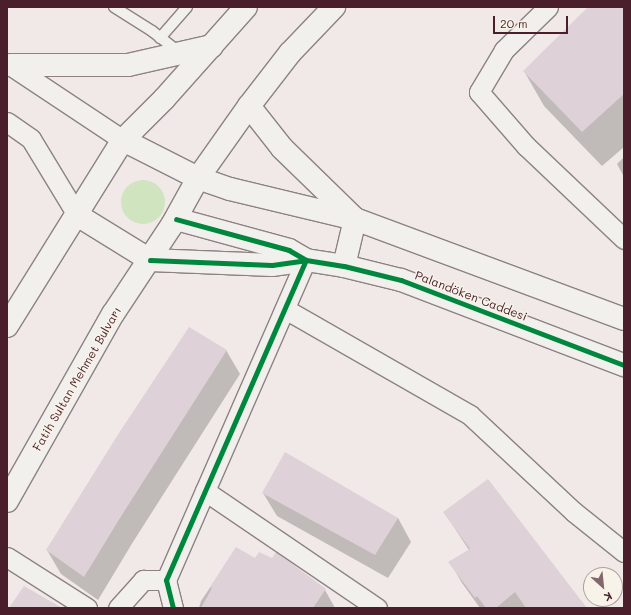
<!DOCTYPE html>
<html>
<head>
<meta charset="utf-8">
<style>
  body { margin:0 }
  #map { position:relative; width:631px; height:615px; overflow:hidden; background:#f0e9e8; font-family:Mali,sans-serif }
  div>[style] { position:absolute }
  .green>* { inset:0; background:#d0e4bf }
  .round { border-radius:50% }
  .shadow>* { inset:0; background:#0003 }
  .building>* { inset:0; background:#ded1d7 }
  .roads { filter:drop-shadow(1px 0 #8d8283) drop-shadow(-1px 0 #8d8283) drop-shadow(0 1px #8d8283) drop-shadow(0 -1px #8d8283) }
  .service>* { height:10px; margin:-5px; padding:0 5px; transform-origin:5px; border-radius:5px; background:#f2f0ec }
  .minor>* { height:19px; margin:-9.5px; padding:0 9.5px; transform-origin:9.5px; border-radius:9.5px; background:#f2f0ec }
  .tertiary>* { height:22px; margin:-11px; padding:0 11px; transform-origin:11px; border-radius:11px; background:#f2f0ec }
  .trunk>* { height:22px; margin:-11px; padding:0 11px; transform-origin:11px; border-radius:11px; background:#f2f0ec }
  .cycleway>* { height:5px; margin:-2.5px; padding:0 2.5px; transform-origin:2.5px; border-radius:2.5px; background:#00873e }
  span { translate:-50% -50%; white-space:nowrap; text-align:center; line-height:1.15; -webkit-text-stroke:3px #f7f3e8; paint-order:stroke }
  .street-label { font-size:12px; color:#4a1f2b }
  .frame { position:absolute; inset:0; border:8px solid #4a1f2b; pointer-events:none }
  .north { position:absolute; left:583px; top:567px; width:40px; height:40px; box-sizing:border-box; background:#f7f3e8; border:1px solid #b29e9c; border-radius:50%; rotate:153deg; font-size:11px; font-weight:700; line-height:16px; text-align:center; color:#4a1f2b }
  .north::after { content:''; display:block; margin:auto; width:14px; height:18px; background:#84666d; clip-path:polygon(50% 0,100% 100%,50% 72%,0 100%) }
  .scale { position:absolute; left:493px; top:16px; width:75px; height:18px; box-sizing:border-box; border:2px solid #4a1f2b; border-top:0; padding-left:5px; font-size:12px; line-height:14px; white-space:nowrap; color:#4a1f2b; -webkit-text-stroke:3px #f7f3e8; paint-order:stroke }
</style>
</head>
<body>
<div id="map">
  <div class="green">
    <div class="round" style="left:121px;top:180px;width:44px;height:44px"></div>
  </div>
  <div class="shadow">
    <div style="clip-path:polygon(590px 7px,624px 7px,624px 147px,602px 166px,544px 106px,524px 71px)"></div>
    <div style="clip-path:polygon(624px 157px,624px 177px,617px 164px)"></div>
    <div style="clip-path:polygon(226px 350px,240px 374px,133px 542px,98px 600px,61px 574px,47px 550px)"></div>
    <div style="clip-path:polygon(263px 493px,398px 518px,411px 542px,388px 578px,277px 516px)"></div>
    <div style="clip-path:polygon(444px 512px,585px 608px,480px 608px,462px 583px,450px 562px,469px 550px)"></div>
    <div style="clip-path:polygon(236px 549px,255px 559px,325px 590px,335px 608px,199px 608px,201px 601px)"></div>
  </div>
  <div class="building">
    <div style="clip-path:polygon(588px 7px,624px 7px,624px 94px,582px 132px,523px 71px)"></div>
    <div style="clip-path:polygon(189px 327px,227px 350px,120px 518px,84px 577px,46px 550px,119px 433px)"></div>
    <div style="clip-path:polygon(285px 452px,398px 518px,375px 555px,262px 493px)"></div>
    <div style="clip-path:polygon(488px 479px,580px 599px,587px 608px,526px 608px,515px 592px,496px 608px,486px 608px,477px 596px,475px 598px,448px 562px,470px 549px,443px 512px)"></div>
    <div style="clip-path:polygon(236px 547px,255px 558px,259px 552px,272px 558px,276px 552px,326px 589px,313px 608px,201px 608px,212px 588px,210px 587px)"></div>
    <div style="clip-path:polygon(24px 586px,62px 608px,9px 608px)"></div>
  </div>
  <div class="roads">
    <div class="service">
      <div style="left:114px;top:7px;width:45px;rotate:32.3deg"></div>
      <div style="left:152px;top:31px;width:34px;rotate:38deg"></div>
      <div style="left:160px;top:38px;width:41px;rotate:-48.9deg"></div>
    </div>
    <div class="minor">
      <div style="left:548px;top:7px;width:62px;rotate:135.7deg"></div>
      <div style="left:504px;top:50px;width:49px;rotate:120.8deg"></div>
      <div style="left:479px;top:92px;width:72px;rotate:49deg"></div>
      <div style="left:526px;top:146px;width:135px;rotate:43.5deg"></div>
      <div style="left:10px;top:65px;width:136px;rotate:33.6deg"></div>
      <div style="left:7px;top:122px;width:29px;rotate:35deg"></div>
      <div style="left:31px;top:139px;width:89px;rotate:58.8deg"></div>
      <div style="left:285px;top:309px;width:213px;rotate:29.8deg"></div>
      <div style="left:470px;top:415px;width:142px;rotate:43deg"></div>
      <div style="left:574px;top:512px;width:64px;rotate:38.7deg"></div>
      <div style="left:205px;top:491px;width:208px;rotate:34.2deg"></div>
      <div style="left:7px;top:557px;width:95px;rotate:32.5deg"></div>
      <div style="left:118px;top:608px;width:38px;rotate:-48deg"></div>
      <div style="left:143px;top:580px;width:23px"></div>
      <div style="left:173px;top:608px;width:29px;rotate:-104deg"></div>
      <div style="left:166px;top:580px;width:349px;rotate:-66.4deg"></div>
    </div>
    <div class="tertiary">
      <div style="left:198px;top:178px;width:34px;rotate:19deg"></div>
      <div style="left:230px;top:189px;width:129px;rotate:13.5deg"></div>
      <div style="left:355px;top:219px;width:287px;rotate:20.4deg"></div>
      <div style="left:176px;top:219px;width:117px;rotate:15.3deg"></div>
      <div style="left:289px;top:250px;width:20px;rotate:30deg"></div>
      <div style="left:150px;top:260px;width:122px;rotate:2.3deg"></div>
      <div style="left:272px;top:265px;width:34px;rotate:-8deg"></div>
      <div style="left:306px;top:260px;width:38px;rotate:9deg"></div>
      <div style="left:344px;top:266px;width:59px;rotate:13.8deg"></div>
      <div style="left:401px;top:280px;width:239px;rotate:20.9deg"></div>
      <div style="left:344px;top:266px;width:48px;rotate:-76.8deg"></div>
    </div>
    <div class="trunk">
      <div style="left:10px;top:65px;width:118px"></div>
      <div style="left:128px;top:65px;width:86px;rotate:-12.7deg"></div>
      <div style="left:249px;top:106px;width:53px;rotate:51.8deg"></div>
      <div style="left:282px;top:148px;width:102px;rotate:44.2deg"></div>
      <div style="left:123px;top:140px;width:84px;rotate:26.9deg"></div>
      <div style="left:77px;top:215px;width:86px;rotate:31.7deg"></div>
      <div style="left:7px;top:326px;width:219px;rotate:-58.1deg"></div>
      <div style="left:123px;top:140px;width:58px;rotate:-45deg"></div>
      <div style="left:164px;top:99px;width:123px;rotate:-48.3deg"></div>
      <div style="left:7px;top:501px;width:215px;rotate:-60.5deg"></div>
      <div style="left:113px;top:314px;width:107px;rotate:-56.5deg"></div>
      <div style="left:172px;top:225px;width:54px;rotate:-61deg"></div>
      <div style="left:198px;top:178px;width:88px;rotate:-54.7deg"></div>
      <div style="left:249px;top:106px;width:67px;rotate:-52.3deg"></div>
      <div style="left:290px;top:53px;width:64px;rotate:-46.3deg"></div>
    </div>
  </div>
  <div class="cycleway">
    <div style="left:150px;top:260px;width:122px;rotate:2.3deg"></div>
    <div style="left:272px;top:265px;width:34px;rotate:-8deg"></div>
    <div style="left:306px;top:260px;width:38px;rotate:9deg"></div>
    <div style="left:344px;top:266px;width:59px;rotate:13.8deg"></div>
    <div style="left:401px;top:280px;width:239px;rotate:20.9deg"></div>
    <div style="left:173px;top:608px;width:29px;rotate:-104deg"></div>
    <div style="left:166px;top:580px;width:349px;rotate:-66.4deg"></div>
    <div style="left:306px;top:260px;width:20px;rotate:-150deg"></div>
    <div style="left:289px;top:250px;width:117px;rotate:-164.7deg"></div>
  </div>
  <div class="street-label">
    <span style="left:471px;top:296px;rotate:21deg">Palandöken Caddesi</span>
    <span style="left:77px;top:379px;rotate:-60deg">Fatih Sultan Mehmet Bulvarı</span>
  </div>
  <div class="frame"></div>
  <div class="north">K</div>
  <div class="scale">20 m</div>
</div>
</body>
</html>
